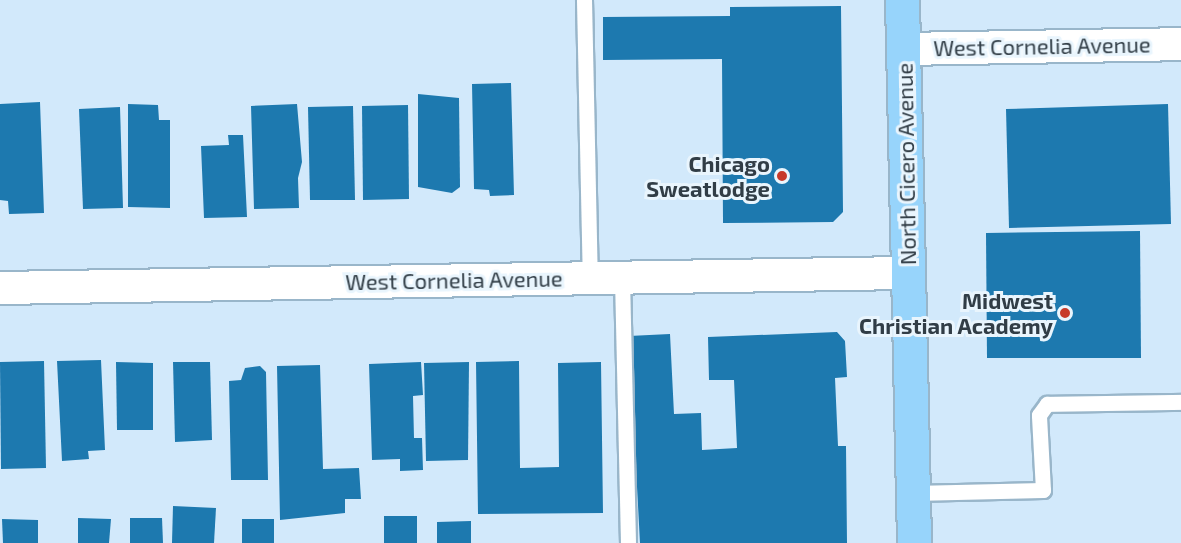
<!DOCTYPE html>
<html>
<head>
<meta charset="utf-8">
<style>
  body { margin:0 }
  #map { position:relative; width:1181px; height:543px; overflow:hidden; background:#d2e9fb; font-family:"Exo 2",sans-serif }
  div>[style] { position:absolute }
  .building>* { inset:0; background:#1d79af }
  .roads { filter:drop-shadow(2px 0 #99b6ca) drop-shadow(-2px 0 #99b6ca) drop-shadow(0 2px #99b6ca) drop-shadow(0 -2px #99b6ca) }
  .lane>* { height:15px; margin:-7.5px; padding:0 7.5px; transform-origin:7.5px; border-radius:7.5px; background:#fff }
  .street>* { height:32px; margin:-16px; padding:0 16px; transform-origin:16px; border-radius:16px; background:#fff }
  .primary>* { height:33px; margin:-16.5px; padding:0 16.5px; transform-origin:16.5px; border-radius:16.5px; background:#97d4fb }
  .dots>* { width:16px; height:16px; translate:-50% -50%; box-sizing:border-box; border:3px solid #e9f5fd; border-radius:50% }
  span { translate:-50% -50%; white-space:nowrap; text-align:center; line-height:1.15; -webkit-text-stroke:6px #e9f5fd; paint-order:stroke }
  .street-label { font-size:22px; color:#313d46 }
  .poi-label { font-size:22px; color:#313d46; font-weight:700 }
  .right { translate:-100% -50%; text-align:right }
</style>
</head>
<body>
<div id="map">
  <div class="building">
    <div style="clip-path:polygon(841px 6px,843px 212px,833px 222px,723px 223px,722px 59px,603px 60px,603px 17px,730px 16px,730px 7px)"></div>
    <div style="clip-path:polygon(511px 83px,514px 195px,490px 196px,489px 190px,474px 189px,472px 84px)"></div>
    <div style="clip-path:polygon(418px 94px,459px 98px,460px 187px,452px 193px,418px 187px)"></div>
    <div style="clip-path:polygon(40px 102px,44px 213px,9px 214px,8px 201px,0 200px,0 104px)"></div>
    <div style="clip-path:polygon(128px 104px,158px 105px,159px 120px,170px 120px,170px 208px,128px 207px)"></div>
    <div style="clip-path:polygon(297px 104px,302px 162px,298px 178px,299px 208px,254px 209px,251px 106px)"></div>
    <div style="clip-path:polygon(1168px 104px,1171px 224px,1009px 228px,1006px 109px)"></div>
    <div style="clip-path:polygon(408px 105px,409px 199px,363px 200px,362px 106px)"></div>
    <div style="clip-path:polygon(353px 106px,355px 200px,310px 200px,308px 107px)"></div>
    <div style="clip-path:polygon(120px 107px,123px 208px,83px 209px,79px 109px)"></div>
    <div style="clip-path:polygon(228px 135px,243px 135px,247px 217px,204px 218px,201px 146px,229px 145px)"></div>
    <div style="clip-path:polygon(1140px 231px,1141px 358px,987px 358px,986px 233px)"></div>
    <div style="clip-path:polygon(837px 332px,845px 341px,847px 377px,835px 378px,838px 446px,846px 446px,847px 543px,640px 543px,629px 336px,670px 334px,674px 414px,701px 413px,702px 450px,737px 448px,734px 380px,709px 380px,708px 337px)"></div>
    <div style="clip-path:polygon(101px 360px,105px 450px,88px 451px,89px 459px,62px 461px,57px 361px)"></div>
    <div style="clip-path:polygon(44px 361px,46px 468px,1px 469px,0 362px)"></div>
    <div style="clip-path:polygon(519px 361px,520px 468px,559px 467px,558px 363px,601px 362px,603px 513px,478px 514px,476px 362px)"></div>
    <div style="clip-path:polygon(116px 362px,153px 363px,153px 430px,117px 430px)"></div>
    <div style="clip-path:polygon(173px 362px,210px 362px,212px 440px,175px 442px)"></div>
    <div style="clip-path:polygon(421px 362px,423px 395px,413px 396px,414px 438px,422px 438px,423px 470px,400px 471px,400px 459px,372px 460px,369px 364px)"></div>
    <div style="clip-path:polygon(469px 362px,468px 460px,426px 461px,424px 363px)"></div>
    <div style="clip-path:polygon(320px 365px,323px 469px,359px 468px,361px 499px,345px 499px,345px 513px,280px 520px,277px 366px)"></div>
    <div style="clip-path:polygon(260px 366px,266px 372px,268px 480px,231px 480px,229px 381px,241px 380px,245px 368px)"></div>
    <div style="clip-path:polygon(173px 506px,216px 508px,214px 543px,172px 543px)"></div>
    <div style="clip-path:polygon(384px 516px,417px 516px,417px 543px,384px 543px)"></div>
    <div style="clip-path:polygon(78px 518px,111px 519px,109px 543px,78px 543px)"></div>
    <div style="clip-path:polygon(130px 518px,162px 518px,163px 543px,130px 543px)"></div>
    <div style="clip-path:polygon(2px 519px,38px 520px,38px 543px,3px 543px)"></div>
    <div style="clip-path:polygon(242px 519px,274px 519px,274px 543px,242px 543px)"></div>
    <div style="clip-path:polygon(471px 521px,471px 543px,437px 543px,437px 522px)"></div>
  </div>
  <div class="roads">
    <div class="lane">
      <div style="left:584px;top:0;width:278px;rotate:88.8deg"></div>
      <div style="left:622px;top:278px;width:265px;rotate:88.7deg"></div>
      <div style="left:913px;top:493px;width:130px;rotate:-1.3deg"></div>
      <div style="left:1043px;top:490px;width:75px;rotate:-93.1deg"></div>
      <div style="left:1039px;top:415px;width:14px;rotate:-54deg"></div>
      <div style="left:1047px;top:404px;width:134px;rotate:-0.9deg"></div>
    </div>
    <div class="street">
      <div style="left:903px;top:49px;width:278px;rotate:-1deg"></div>
      <div style="left:0;top:288px;width:908px;rotate:-0.95deg"></div>
    </div>
    <div class="primary">
      <div style="left:902px;top:0;width:543px;rotate:88.73deg"></div>
    </div>
  </div>
  <div class="dots">
    <div style="left:782px;top:176px;background:#c73a2a"></div>
    <div style="left:1065px;top:313px;background:#c73a2a"></div>
  </div>
  <div class="street-label">
    <span style="left:1042px;top:46px;rotate:-1deg">West Cornelia Avenue</span>
    <span style="left:906px;top:164px;rotate:-91deg">North Cicero Avenue</span>
    <span style="left:454px;top:280px;rotate:-1deg">West Cornelia Avenue</span>
  </div>
  <div class="poi-label">
    <span class="right" style="left:770px;top:176px">Chicago<br>Sweatlodge</span>
    <span class="right" style="left:1053px;top:313px">Midwest<br>Christian Academy</span>
  </div>
</div>
</body>
</html>
